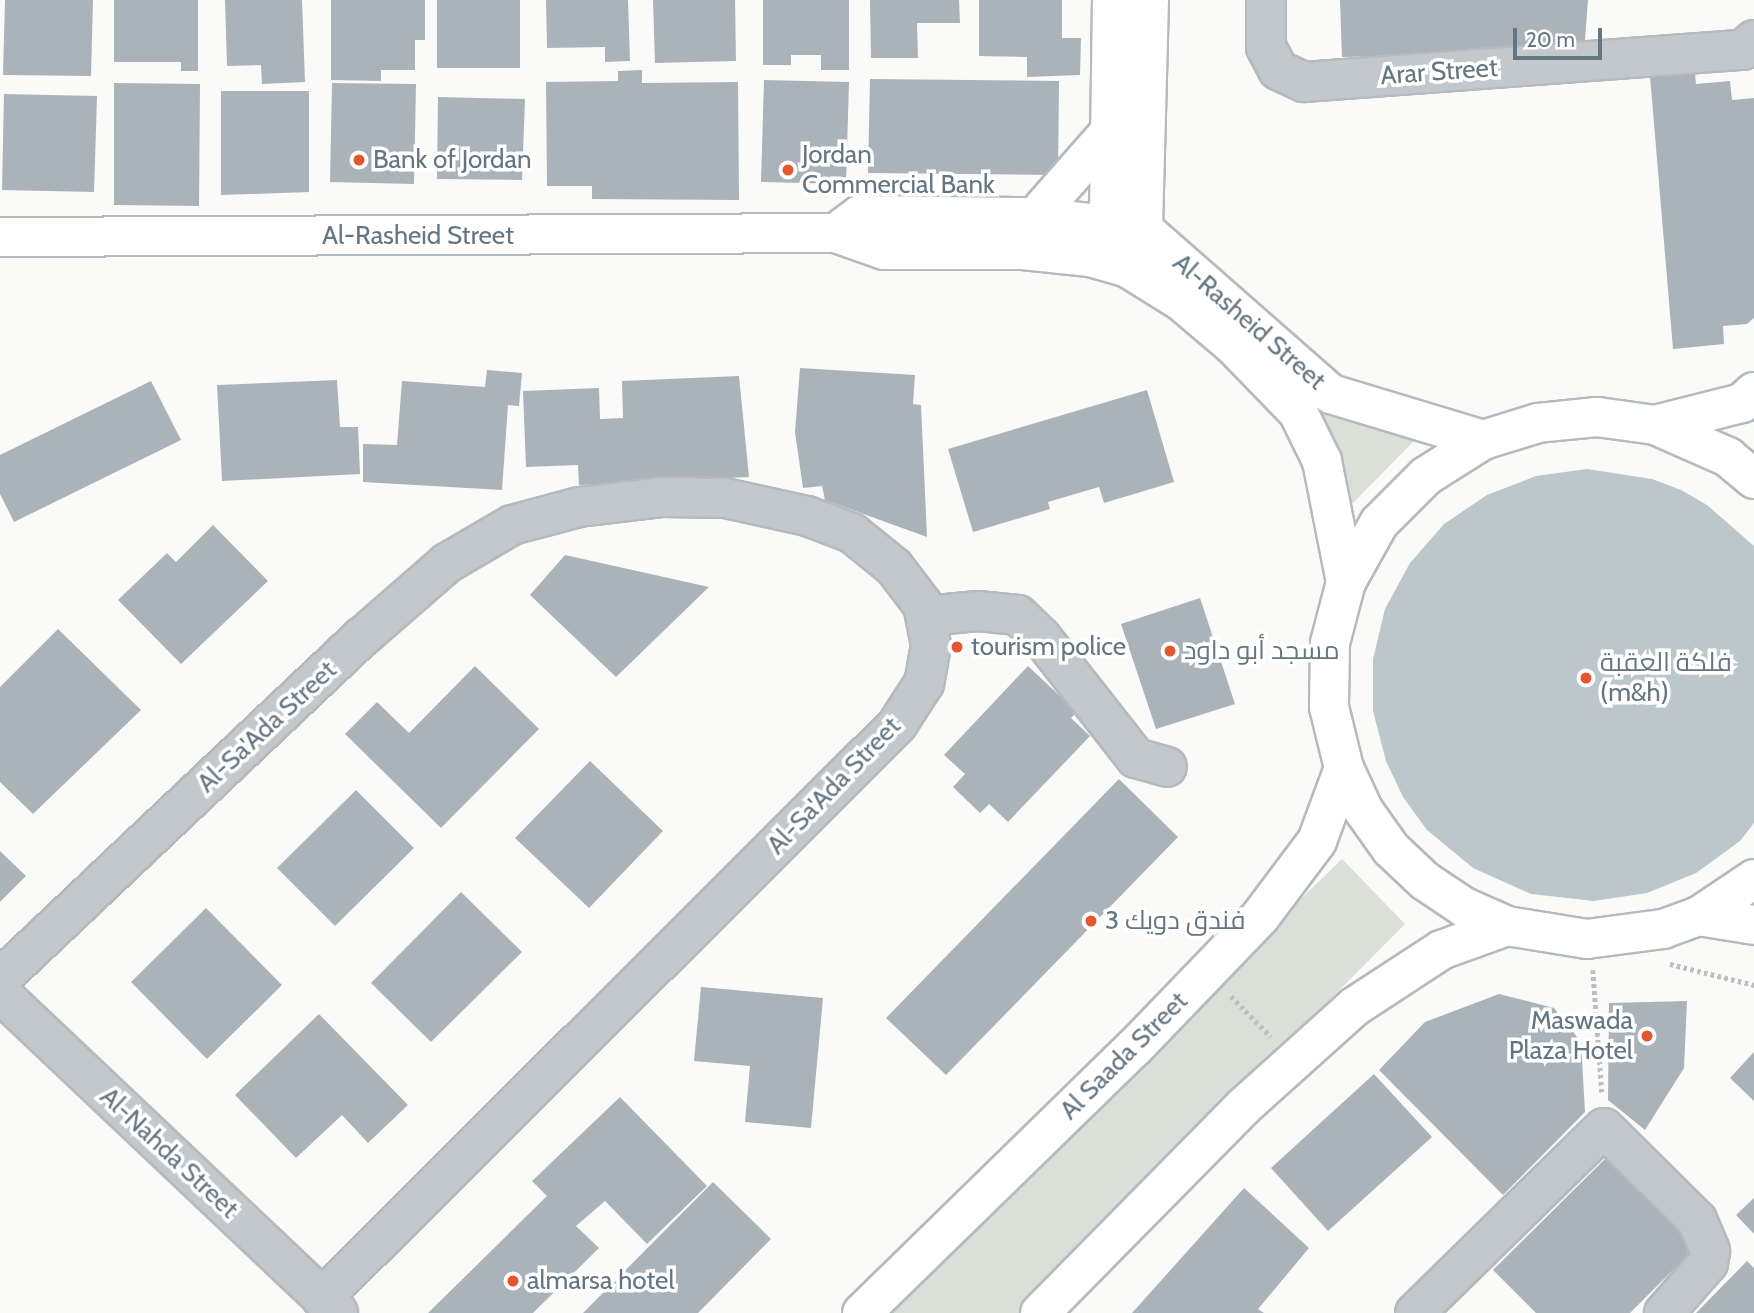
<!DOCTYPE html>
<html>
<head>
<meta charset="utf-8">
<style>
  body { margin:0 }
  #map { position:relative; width:1754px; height:1313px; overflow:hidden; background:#fafaf8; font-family:Cabin,Cairo,sans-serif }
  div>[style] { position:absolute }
  .green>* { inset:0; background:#dadfd7 }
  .water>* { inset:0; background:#bbc7cb }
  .building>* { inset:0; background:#aab3b9 }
  .path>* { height:4.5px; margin-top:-2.25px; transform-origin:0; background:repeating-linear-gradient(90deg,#bbbfc2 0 3.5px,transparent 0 7px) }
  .roads { filter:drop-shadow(2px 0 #b5babe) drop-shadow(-2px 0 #b5babe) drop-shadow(0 2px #b5babe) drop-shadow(0 -2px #b5babe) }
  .minor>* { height:38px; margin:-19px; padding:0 19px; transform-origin:19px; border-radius:19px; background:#c3c8cc }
  .major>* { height:38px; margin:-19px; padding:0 19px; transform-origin:19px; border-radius:19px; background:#fff }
  .highway>* { height:38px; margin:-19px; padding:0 19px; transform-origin:19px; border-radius:19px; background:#fff }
  .dots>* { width:19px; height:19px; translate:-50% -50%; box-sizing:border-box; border:4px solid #fff; border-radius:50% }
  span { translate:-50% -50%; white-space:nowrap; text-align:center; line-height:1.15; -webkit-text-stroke:7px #fff; paint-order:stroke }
  .street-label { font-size:26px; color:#657683 }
  .poi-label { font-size:26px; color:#657683 }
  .left { translate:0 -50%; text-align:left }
  .right { translate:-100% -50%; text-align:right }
  .scale { position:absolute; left:1513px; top:28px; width:89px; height:32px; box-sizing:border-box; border:4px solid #657683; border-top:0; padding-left:9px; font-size:21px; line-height:24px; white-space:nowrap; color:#657683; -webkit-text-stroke:5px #fff; paint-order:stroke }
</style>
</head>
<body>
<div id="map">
  <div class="green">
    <div style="clip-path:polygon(1164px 265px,1316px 402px,1352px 422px,1415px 440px,1345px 511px,1331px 462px)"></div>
    <div style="clip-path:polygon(1342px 859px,1405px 924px,1019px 1313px,874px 1313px)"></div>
  </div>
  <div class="water">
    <div style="clip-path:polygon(1587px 469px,1652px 479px,1681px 490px,1707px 505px,1754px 546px,1754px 823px,1740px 841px,1696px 873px,1647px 893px,1594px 901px,1531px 894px,1473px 868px,1427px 830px,1403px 797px,1386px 761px,1373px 711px,1373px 659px,1385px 609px,1410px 563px,1444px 524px,1487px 495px,1536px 476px)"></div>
  </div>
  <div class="building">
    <div style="clip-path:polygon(5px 0,93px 0,91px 76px,3px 75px)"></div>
    <div style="clip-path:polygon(114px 0,198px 0,198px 71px,181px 71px,181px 62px,114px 62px)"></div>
    <div style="clip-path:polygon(225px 0,302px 0,305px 82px,262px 84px,261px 65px,227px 66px)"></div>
    <div style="clip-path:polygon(331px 0,425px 0,425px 40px,415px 40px,415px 70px,381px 70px,381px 81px,331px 80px)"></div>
    <div style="clip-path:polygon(437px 0,520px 0,520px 68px,437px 68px)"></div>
    <div style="clip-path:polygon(546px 0,628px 0,630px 61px,605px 62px,605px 47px,547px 48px)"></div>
    <div style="clip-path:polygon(653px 0,735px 0,736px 61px,655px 63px)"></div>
    <div style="clip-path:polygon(763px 0,849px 0,849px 70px,821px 70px,821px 55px,791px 55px,791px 65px,763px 65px)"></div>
    <div style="clip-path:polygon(870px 0,959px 0,960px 23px,917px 23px,918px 58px,871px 58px)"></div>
    <div style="clip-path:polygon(979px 0,1062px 0,1062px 38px,1081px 38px,1080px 75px,1027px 77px,1027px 57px,979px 56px)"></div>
    <div style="clip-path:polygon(1340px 0,1588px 0,1584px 52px,1342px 57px)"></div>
    <div style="clip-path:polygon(642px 70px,642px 83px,738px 82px,739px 200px,592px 199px,592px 186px,547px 186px,546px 82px,618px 81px,618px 71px)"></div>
    <div style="clip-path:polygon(1695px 73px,1696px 84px,1730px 81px,1732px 100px,1754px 98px,1754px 318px,1747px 324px,1723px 326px,1724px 344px,1673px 349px,1650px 76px)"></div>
    <div style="clip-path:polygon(870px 79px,1059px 81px,1058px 175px,868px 173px)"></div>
    <div style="clip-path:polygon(764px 80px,849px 82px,846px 184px,761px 182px)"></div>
    <div style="clip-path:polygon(114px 83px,200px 84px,199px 206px,114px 205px)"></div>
    <div style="clip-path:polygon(332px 83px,416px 84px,414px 184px,330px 182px)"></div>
    <div style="clip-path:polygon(221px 91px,309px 91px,309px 192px,221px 195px)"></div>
    <div style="clip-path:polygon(4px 94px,97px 96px,94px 192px,2px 190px)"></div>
    <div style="clip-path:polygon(438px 97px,525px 99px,522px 180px,437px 179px)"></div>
    <div style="clip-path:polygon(800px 368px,915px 375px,913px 404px,921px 405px,927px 537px,825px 500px,822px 486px,803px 488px,795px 432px)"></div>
    <div style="clip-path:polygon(487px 370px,522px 373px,519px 406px,508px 405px,502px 490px,363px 482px,363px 444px,397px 445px,402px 381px,485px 387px)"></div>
    <div style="clip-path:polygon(739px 376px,749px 477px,579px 485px,578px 465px,526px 467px,523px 391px,599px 388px,600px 419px,623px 418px,622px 381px)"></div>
    <div style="clip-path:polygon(337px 380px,340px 427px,358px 427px,360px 474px,222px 481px,217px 385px)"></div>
    <div style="clip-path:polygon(151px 381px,181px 440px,14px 522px,0 494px,0 455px)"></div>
    <div style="clip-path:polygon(1147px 390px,1174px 482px,1104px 503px,1099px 487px,1048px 502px,1050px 509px,973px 532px,948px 449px)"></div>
    <div style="clip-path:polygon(213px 525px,268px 581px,181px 664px,118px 600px,167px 553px,176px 562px)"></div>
    <div style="clip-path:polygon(565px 555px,709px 587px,616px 677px,530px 595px)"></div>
    <div style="clip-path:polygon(1200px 598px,1235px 704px,1156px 729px,1121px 624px)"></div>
    <div style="clip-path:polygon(58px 629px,141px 710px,33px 814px,0 782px,0 687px)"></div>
    <div style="clip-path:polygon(475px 666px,539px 729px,441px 828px,345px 734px,377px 702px,409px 733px)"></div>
    <div style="clip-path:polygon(1028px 666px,1077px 712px,1071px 718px,1090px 736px,1008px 822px,989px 804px,980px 813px,953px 787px,965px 774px,944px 755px)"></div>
    <div style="clip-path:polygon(590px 761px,663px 831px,589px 908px,515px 838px)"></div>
    <div style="clip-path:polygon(1119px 779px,1178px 837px,946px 1075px,886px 1018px)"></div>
    <div style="clip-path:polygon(356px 790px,414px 848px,335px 926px,277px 868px)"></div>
    <div style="clip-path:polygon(0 851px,26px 876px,0 902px)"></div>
    <div style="clip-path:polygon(461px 892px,522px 952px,431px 1042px,371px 983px)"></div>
    <div style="clip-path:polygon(206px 908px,282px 985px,207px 1059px,131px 982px)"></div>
    <div style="clip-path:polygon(701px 987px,823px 998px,811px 1128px,745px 1122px,750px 1066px,694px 1061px)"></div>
    <div style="clip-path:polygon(1499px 994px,1554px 1008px,1581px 1042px,1585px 1112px,1503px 1195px,1379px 1070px,1425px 1022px)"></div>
    <div style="clip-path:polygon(1687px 1001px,1684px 1068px,1645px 1130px,1608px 1100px,1609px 1003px)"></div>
    <div style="clip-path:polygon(319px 1014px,408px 1105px,368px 1143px,342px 1115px,296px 1158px,235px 1095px)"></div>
    <div style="clip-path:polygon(1754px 1052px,1754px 1101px,1730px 1078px)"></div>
    <div style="clip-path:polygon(1374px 1074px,1432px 1137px,1328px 1231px,1271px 1168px)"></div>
    <div style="clip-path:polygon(620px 1097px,707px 1186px,647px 1244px,605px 1201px,576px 1226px,599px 1248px,533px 1313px,428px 1313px,547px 1196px,532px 1181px)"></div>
    <div style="clip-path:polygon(1607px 1157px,1697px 1246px,1630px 1313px,1536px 1313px,1493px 1270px)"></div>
    <div style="clip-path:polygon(713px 1182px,771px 1239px,698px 1313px,583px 1313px)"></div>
    <div style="clip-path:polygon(1244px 1188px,1309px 1248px,1258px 1309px,1264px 1313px,1132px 1313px)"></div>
    <div style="clip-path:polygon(1754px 1198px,1754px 1234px,1736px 1215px)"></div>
    <div style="clip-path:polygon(1747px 1261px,1754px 1268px,1754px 1313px,1696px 1313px)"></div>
  </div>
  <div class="path">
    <div style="left:1670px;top:964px;width:87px;rotate:14deg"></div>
    <div style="left:1593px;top:970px;width:124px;rotate:85.8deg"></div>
    <div style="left:1231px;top:996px;width:57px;rotate:45.7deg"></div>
  </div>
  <div class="roads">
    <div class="minor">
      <div style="left:1266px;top:0;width:47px;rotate:90deg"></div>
      <div style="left:1266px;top:47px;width:26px;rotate:62deg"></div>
      <div style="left:1278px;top:70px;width:29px;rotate:25deg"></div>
      <div style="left:1304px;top:82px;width:440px;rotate:-4.2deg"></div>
      <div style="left:1743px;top:50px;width:15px;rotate:-42deg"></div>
      <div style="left:926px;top:616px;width:52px;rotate:-5.5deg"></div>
      <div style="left:978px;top:611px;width:40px;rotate:5.7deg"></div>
      <div style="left:1018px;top:615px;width:32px;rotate:44deg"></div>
      <div style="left:1041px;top:637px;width:154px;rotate:51.9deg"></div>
      <div style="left:1136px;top:758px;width:32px;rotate:16deg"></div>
      <div style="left:0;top:979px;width:497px;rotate:-43.4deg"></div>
      <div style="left:361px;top:638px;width:114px;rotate:-41.1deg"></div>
      <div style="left:447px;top:563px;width:75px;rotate:-30.3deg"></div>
      <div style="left:512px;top:525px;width:69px;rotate:-15deg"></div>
      <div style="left:579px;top:507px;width:85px;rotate:-6.8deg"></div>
      <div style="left:663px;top:497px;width:62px;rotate:0.9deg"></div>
      <div style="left:725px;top:498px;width:84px;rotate:12.4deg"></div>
      <div style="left:807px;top:516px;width:48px;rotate:20.7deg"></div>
      <div style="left:852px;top:533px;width:54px;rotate:39deg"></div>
      <div style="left:894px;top:567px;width:48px;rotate:52.7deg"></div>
      <div style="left:923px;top:605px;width:41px;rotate:78.7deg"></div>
      <div style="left:931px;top:645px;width:39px;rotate:100deg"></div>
      <div style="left:924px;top:683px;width:50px;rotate:122.7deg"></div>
      <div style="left:897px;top:725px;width:812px;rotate:135.1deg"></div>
      <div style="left:0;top:993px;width:465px;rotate:43.4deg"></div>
      <div style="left:1415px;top:1313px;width:264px;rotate:-44.4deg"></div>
      <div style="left:1604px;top:1128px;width:131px;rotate:44.7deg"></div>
      <div style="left:1697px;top:1220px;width:34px;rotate:67deg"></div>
      <div style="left:1710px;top:1251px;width:12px;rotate:99deg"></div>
      <div style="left:1708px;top:1263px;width:67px;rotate:131.3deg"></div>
    </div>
    <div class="major">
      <div style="left:1112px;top:0;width:223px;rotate:90.8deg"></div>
      <div style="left:1109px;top:223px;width:27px;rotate:66deg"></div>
      <div style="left:1035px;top:217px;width:120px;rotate:-48.7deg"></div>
      <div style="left:836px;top:233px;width:30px;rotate:-37deg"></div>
      <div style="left:860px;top:215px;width:175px;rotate:0.7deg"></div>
      <div style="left:1035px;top:217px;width:109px;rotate:6.3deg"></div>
      <div style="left:1143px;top:229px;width:250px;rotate:41.3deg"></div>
      <div style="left:1331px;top:394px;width:159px;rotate:16.8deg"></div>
      <div style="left:0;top:237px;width:836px;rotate:-0.27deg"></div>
      <div style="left:836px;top:233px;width:51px;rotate:19.5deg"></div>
      <div style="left:884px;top:250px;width:139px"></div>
      <div style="left:1023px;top:250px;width:67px;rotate:6deg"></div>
      <div style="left:1090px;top:257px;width:40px;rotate:16deg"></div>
      <div style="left:1128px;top:268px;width:62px;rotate:31.9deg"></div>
      <div style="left:1181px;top:301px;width:70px;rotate:40.3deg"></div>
      <div style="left:1234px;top:346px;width:92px;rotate:45.9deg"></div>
      <div style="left:1298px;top:412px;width:55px;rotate:63.9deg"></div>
      <div style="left:1322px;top:461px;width:123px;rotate:78.8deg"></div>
      <div style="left:1134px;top:253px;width:26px;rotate:-69deg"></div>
      <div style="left:1143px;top:229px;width:229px;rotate:-88.5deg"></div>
      <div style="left:1699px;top:916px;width:56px;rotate:9.3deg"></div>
    </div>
    <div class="highway">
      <div style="left:1655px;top:425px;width:90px;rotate:-14.2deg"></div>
      <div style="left:1742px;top:403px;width:16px;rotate:-43deg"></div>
      <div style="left:1754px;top:479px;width:34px;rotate:-140deg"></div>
      <div style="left:1728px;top:457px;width:80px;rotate:-156.3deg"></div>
      <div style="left:1655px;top:425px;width:59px;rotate:-172.1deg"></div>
      <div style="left:1597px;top:417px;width:59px;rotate:174.2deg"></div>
      <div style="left:1538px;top:423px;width:58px;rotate:162.8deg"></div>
      <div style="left:1483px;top:440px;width:67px;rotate:147.7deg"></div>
      <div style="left:1426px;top:476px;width:66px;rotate:135deg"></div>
      <div style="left:1379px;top:523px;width:68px;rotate:119.2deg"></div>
      <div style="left:1346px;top:582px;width:63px;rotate:104.7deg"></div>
      <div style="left:1330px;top:643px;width:64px;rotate:90.9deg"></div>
      <div style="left:1329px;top:707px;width:63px;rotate:76.2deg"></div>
      <div style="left:1344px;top:768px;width:47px;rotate:65.1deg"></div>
      <div style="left:1364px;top:811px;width:47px;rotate:54.6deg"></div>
      <div style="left:1391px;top:849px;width:47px;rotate:43.3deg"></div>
      <div style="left:1425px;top:881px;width:47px;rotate:33.7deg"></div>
      <div style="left:1464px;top:907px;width:47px;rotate:23.8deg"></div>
      <div style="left:1507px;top:926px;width:81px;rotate:9.2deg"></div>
      <div style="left:1587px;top:939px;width:77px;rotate:-7.5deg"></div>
      <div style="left:1663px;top:929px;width:38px;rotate:-20deg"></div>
      <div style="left:1699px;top:916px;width:66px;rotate:-33.9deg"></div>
      <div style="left:862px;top:1313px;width:380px;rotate:-44.3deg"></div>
      <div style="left:1134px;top:1048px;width:182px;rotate:-46.1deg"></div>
      <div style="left:1260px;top:917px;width:95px;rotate:-53.1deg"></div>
      <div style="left:1317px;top:841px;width:78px;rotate:-69.7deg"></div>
      <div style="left:1040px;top:1313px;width:289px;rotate:-45.4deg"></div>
      <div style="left:1243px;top:1107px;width:149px;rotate:-42deg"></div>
      <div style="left:1354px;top:1007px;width:104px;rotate:-33.2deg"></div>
      <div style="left:1441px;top:950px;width:70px;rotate:-20deg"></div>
    </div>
  </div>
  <div class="dots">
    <div style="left:359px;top:160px;background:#e4572e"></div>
    <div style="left:788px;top:170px;background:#e4572e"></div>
    <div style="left:957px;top:647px;background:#e4572e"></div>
    <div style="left:1170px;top:651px;background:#e4572e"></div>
    <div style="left:1586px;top:678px;background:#e4572e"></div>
    <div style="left:1091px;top:921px;background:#e4572e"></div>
    <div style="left:1647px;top:1036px;background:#e4572e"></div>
    <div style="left:513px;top:1281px;background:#e4572e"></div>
  </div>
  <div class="street-label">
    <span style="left:1439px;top:72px;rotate:-4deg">Arar Street</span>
    <span style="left:418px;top:236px">Al-Rasheid Street</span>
    <span style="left:1249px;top:322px;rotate:41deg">Al-Rasheid Street</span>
    <span style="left:267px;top:727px;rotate:-43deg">Al-Sa'Ada Street</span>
    <span style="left:834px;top:786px;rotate:-46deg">Al-Sa'Ada Street</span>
    <span style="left:1124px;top:1056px;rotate:-45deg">Al Saada Street</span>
    <span style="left:169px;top:1153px;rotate:43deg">Al-Nahda Street</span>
  </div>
  <div class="poi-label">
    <span class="left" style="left:802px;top:170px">Jordan<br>Commercial Bank</span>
    <span class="left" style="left:373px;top:160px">Bank of Jordan</span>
    <span class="left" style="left:971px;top:647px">tourism police</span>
    <span class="left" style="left:1184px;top:651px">مسجد أبو داود</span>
    <span class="left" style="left:1600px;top:678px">فلكة العقبة<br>(m&amp;h)</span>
    <span class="left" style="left:1105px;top:921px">فندق دويك 3</span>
    <span class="right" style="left:1633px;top:1036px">Maswada<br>Plaza Hotel</span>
    <span class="left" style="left:527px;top:1281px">almarsa hotel</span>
  </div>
  <div class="scale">20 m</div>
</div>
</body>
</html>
